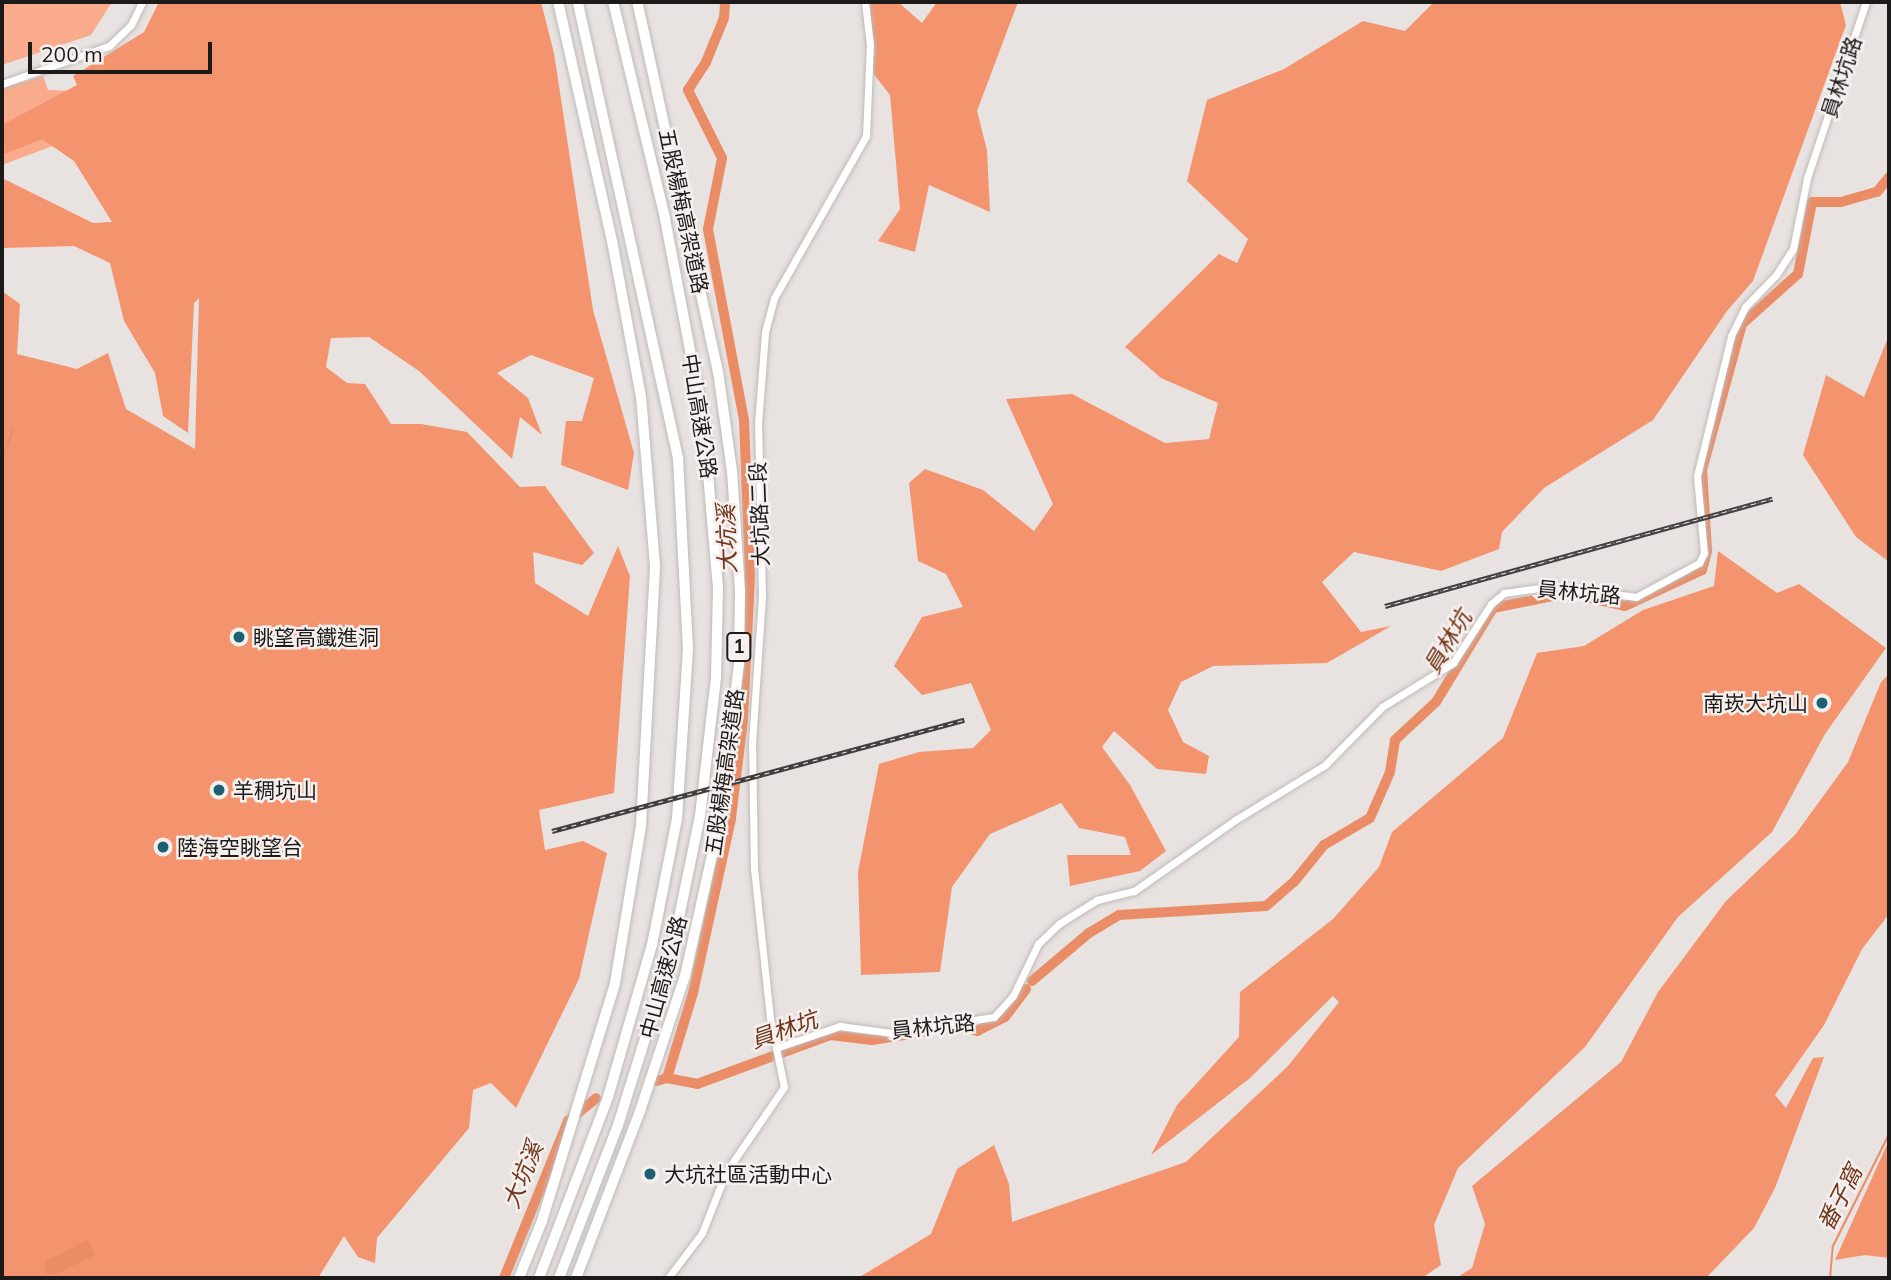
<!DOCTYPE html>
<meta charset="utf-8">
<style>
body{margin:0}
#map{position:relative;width:1891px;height:1280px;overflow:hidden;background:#e8e3e1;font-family:Mulish,"Noto Sans TC",sans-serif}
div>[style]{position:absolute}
.green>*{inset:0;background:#faab8b}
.forest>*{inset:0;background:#f3946e}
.water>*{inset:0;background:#ea8d67}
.stream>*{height:2px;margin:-1px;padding:0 1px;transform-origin:1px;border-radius:1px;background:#ea8d67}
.river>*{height:10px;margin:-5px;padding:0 5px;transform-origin:5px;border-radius:5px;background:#ea8d67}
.roads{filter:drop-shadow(0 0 2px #bfbab7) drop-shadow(0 0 2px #bfbab7)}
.minor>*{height:7px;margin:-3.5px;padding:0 3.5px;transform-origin:3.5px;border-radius:3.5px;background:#fff}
.highway>*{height:10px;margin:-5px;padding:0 5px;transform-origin:5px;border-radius:5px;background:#fff}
.rail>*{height:4.5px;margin-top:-2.25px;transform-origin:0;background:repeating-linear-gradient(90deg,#f5f0ee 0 5px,#42403f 0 10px);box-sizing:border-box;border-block:2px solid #42403f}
.dots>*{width:19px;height:19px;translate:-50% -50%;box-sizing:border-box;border:4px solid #f5f0ee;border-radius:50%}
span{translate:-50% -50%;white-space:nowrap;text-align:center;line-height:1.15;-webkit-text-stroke:5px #f5f0ee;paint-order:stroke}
.shield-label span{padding:2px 5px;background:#f5f0ee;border:2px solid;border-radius:5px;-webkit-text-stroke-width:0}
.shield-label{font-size:19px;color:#1d1b1a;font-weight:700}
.street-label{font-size:21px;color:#1d1b1a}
.poi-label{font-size:21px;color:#1d1b1a}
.left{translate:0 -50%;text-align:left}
.right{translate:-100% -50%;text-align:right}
.water-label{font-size:23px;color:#71351b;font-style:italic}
.frame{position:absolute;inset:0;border:4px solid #1d1b1a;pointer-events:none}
.scale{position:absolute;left:28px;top:42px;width:184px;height:32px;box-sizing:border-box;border:4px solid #1d1b1a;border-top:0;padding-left:9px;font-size:21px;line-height:24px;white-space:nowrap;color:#1d1b1a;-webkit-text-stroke:5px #f5f0ee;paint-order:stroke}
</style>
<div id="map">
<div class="green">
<i style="clip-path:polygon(2px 2px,112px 2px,91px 35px,2px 65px)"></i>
<i style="clip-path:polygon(43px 76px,48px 90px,79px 91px,82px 135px,2px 165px,2px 88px)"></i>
</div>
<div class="forest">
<i style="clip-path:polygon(159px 2px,541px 2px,554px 53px,593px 310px,634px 453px,628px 490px,561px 465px,566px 421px,582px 421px,594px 378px,531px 355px,497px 373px,528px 398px,542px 435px,520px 417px,512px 459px,419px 371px,369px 337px,331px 338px,326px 367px,347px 383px,365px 384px,391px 424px,421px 424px,467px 432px,520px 487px,545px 486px,594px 553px,582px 565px,533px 552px,535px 583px,588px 616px,618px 546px,630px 576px,614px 793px,539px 810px,545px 850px,583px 841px,607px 853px,579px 979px,516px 1108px,491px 1083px,473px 1090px,469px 1128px,377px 1238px,375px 1263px,358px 1257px,344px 1236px,318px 1278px,2px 1278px,2px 291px,20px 304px,17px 354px,77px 369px,108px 353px,126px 409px,195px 449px,199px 298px,194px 303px,188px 433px,163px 416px,155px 373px,124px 321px,110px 263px,74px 246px,2px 248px,2px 178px,93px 223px,112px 222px,74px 161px,42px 139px,5px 154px,2px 125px,77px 85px,73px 76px,144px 32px)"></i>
<i style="clip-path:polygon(868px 2px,898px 2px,922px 23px,937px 2px,1018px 2px,977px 111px,987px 150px,990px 212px,929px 185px,915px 252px,878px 241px,900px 209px,890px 95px,872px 72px)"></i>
<i style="clip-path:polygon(1434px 2px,1840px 2px,1846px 25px,1753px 281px,1727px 311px,1653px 420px,1544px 488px,1502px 532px,1499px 549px,1441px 571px,1354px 552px,1322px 582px,1361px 632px,1391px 626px,1327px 663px,1213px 666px,1181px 682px,1168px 710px,1183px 742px,1209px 756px,1206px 774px,1157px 769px,1114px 731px,1102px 747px,1130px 785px,1166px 851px,1140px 871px,1070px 886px,1067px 855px,1131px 855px,1125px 837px,1079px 828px,1061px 803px,990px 834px,952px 887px,940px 972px,861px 975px,858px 872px,879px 764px,919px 752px,973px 748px,991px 730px,971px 683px,922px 695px,894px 666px,922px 617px,963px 607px,946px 574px,918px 561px,909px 483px,925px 469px,983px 490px,1034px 531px,1053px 504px,1006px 399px,1072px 394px,1165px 443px,1209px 439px,1218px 403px,1161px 378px,1125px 347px,1219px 254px,1237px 263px,1248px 239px,1187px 181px,1207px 100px,1284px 69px,1363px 21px,1405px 31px)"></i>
<i style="clip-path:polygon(1889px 335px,1889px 562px,1856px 537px,1803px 455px,1826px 375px,1864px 397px)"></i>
<i style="clip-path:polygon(1718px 551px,1777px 593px,1799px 584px,1886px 648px,1825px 734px,1772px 832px,1678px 917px,1585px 1047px,1458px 1168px,1434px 1225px,1441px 1265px,1422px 1278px,858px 1278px,931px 1234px,957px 1169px,994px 1145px,1009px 1184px,1012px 1222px,1186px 1162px,1288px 1066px,1339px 1002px,1333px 996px,1250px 1078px,1151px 1155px,1177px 1105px,1239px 1037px,1240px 992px,1333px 919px,1379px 867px,1392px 832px,1503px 738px,1537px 653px,1584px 646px,1643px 610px,1714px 586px)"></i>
<i style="clip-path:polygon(1889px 674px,1889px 914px,1862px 949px,1824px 1025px,1775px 1095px,1786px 1108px,1813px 1058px,1824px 1057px,1775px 1188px,1754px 1228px,1706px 1278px,1456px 1278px,1472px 1268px,1485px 1224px,1472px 1186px,1621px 1062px,1658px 992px,1726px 901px,1795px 835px,1848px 762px,1881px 682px)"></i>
<i style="clip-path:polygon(1889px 1140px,1889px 1258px,1865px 1255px,1835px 1260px)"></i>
</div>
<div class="water">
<i style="clip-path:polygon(88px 1239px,95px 1255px,54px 1275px,45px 1273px,45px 1262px)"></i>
</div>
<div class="stream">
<i style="left:2px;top:458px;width:30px;rotate:-69deg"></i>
<i style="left:1830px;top:1278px;width:32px;rotate:-85deg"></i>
<i style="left:1833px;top:1246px;width:125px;rotate:-63.4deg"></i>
</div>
<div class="river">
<i style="left:1032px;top:981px;width:75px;rotate:-40.1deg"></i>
<i style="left:1089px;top:933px;width:35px;rotate:-31deg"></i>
<i style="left:1119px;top:915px;width:147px;rotate:-3.5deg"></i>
<i style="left:1266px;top:906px;width:37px;rotate:-41deg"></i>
<i style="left:1294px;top:882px;width:48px;rotate:-51deg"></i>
<i style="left:1324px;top:845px;width:53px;rotate:-30.4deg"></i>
<i style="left:1370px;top:818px;width:50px;rotate:-66.5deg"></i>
<i style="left:1390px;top:772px;width:32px;rotate:-81deg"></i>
<i style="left:1395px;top:740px;width:56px;rotate:-42.8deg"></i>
<i style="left:1436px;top:702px;width:110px;rotate:-58.8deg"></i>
<i style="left:1493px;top:608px;width:76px;rotate:-11.3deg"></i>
<i style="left:1568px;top:593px;width:58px;rotate:12.8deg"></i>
<i style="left:1625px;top:606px;width:85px;rotate:-25.1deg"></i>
<i style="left:1702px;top:570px;width:20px;rotate:-75deg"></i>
<i style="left:1707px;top:551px;width:81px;rotate:-93.5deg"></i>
<i style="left:1702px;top:470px;width:151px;rotate:-74.7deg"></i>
<i style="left:1742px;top:324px;width:75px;rotate:-41.8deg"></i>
<i style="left:1798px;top:274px;width:73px;rotate:-79deg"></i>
<i style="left:1812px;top:202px;width:29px"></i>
<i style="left:1841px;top:202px;width:37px;rotate:-16deg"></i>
<i style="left:1877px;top:192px;width:19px;rotate:-51deg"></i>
<i style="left:667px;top:1078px;width:89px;rotate:-73deg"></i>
<i style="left:693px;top:993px;width:179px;rotate:-77.7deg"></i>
<i style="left:731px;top:818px;width:99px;rotate:-83deg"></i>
<i style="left:743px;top:720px;width:144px;rotate:-87.2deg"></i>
<i style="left:750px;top:576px;width:156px;rotate:-92.2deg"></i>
<i style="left:744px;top:420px;width:194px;rotate:-100.7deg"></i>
<i style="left:708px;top:229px;width:72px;rotate:-78.8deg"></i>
<i style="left:722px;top:158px;width:76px;rotate:-116.6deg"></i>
<i style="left:688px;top:90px;width:33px;rotate:-57deg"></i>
<i style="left:706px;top:62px;width:48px;rotate:-67.8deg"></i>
<i style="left:724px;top:18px;width:16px;rotate:-86deg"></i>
<i style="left:657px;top:1081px;width:10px;rotate:-17deg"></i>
<i style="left:667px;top:1078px;width:31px;rotate:11deg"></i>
<i style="left:697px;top:1084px;width:142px;rotate:-20.2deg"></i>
<i style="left:830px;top:1035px;width:42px;rotate:6.8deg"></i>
<i style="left:872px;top:1040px;width:89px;rotate:-9deg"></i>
<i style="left:960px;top:1026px;width:18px;rotate:16deg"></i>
<i style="left:977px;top:1031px;width:31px;rotate:-27deg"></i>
<i style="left:1005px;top:1017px;width:35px;rotate:-53deg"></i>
<i style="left:504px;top:1278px;width:170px;rotate:-67.8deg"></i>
<i style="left:568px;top:1121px;width:36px;rotate:-39deg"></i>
</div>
<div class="roads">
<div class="minor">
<i style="left:2px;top:84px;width:114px;rotate:-19.6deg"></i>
<i style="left:109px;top:46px;width:30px;rotate:-44deg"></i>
<i style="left:131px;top:25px;width:25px;rotate:-64deg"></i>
<i style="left:776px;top:1048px;width:68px;rotate:-19deg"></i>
<i style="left:840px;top:1026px;width:52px;rotate:7.7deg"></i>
<i style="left:892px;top:1033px;width:103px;rotate:-8.9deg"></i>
<i style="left:994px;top:1017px;width:28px;rotate:-48deg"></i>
<i style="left:1013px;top:996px;width:58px;rotate:-64.3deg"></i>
<i style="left:1038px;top:944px;width:30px;rotate:-44deg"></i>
<i style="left:1060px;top:923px;width:44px;rotate:-31.9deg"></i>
<i style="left:1097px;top:900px;width:38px;rotate:-14deg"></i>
<i style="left:1134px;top:891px;width:123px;rotate:-35.1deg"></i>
<i style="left:1235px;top:820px;width:105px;rotate:-31.4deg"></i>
<i style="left:1325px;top:765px;width:81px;rotate:-45.5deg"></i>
<i style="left:1382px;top:707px;width:84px;rotate:-31.8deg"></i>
<i style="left:1453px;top:663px;width:70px;rotate:-57.2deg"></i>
<i style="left:1491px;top:604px;width:17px;rotate:-40deg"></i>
<i style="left:1504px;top:593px;width:49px;rotate:-8.1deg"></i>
<i style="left:1553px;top:586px;width:84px;rotate:7.5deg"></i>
<i style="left:1636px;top:597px;width:72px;rotate:-28.4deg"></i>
<i style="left:1699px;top:563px;width:11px;rotate:-63deg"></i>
<i style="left:1704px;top:553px;width:77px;rotate:-95.2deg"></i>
<i style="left:1697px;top:476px;width:144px;rotate:-76.3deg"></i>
<i style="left:1731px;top:336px;width:32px;rotate:-64deg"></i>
<i style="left:1745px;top:307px;width:45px;rotate:-45.9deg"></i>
<i style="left:1776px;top:275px;width:31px;rotate:-57deg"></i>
<i style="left:1793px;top:249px;width:72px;rotate:-78.8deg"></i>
<i style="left:1807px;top:178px;width:186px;rotate:-71.5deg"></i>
<i style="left:668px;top:1278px;width:56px;rotate:-52.9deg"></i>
<i style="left:702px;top:1233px;width:66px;rotate:-68.5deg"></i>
<i style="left:726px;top:1172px;width:103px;rotate:-55.7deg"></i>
<i style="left:784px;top:1087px;width:70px;rotate:-101.5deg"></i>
<i style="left:770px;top:1018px;width:151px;rotate:-96.1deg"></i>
<i style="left:754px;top:868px;width:125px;rotate:-90.9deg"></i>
<i style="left:752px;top:743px;width:147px;rotate:-86.1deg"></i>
<i style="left:762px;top:596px;width:172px;rotate:-91.3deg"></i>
<i style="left:758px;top:424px;width:92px;rotate:-85.6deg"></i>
<i style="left:765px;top:332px;width:35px;rotate:-75deg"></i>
<i style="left:774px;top:298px;width:186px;rotate:-60.4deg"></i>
<i style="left:866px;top:136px;width:91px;rotate:-87.5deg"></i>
<i style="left:870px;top:45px;width:43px;rotate:-96.6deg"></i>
</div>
<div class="highway">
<i style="left:519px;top:1278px;width:61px;rotate:-68deg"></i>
<i style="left:542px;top:1221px;width:249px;rotate:-72.9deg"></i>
<i style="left:615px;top:983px;width:159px;rotate:-80.6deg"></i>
<i style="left:641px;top:826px;width:260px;rotate:-86.9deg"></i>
<i style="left:655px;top:566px;width:170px;rotate:-94.7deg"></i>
<i style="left:641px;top:397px;width:159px;rotate:-100.5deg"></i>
<i style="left:612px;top:241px;width:245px;rotate:-102.7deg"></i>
<i style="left:539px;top:1278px;width:194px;rotate:-69.1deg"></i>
<i style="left:608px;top:1097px;width:158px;rotate:-73.9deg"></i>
<i style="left:652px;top:945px;width:128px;rotate:-78.8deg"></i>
<i style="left:677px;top:819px;width:170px;rotate:-86.3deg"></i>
<i style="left:688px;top:649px;width:191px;rotate:-93deg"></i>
<i style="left:678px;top:458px;width:467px;rotate:-102.4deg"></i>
<i style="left:559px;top:1278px;width:164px;rotate:-68.9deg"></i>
<i style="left:618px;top:1125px;width:177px;rotate:-72.6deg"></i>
<i style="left:671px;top:956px;width:143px;rotate:-78.3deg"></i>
<i style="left:700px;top:816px;width:140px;rotate:-83.4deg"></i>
<i style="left:716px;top:677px;width:89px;rotate:-88.7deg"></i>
<i style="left:718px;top:588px;width:171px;rotate:-95deg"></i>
<i style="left:703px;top:418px;width:204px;rotate:-100.8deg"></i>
<i style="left:665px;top:218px;width:222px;rotate:-103.5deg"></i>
<i style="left:576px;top:1278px;width:179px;rotate:-69deg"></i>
<i style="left:640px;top:1111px;width:142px;rotate:-71.6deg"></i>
<i style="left:685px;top:976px;width:170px;rotate:-77.4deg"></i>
<i style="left:722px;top:810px;width:147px;rotate:-83.4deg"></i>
<i style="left:739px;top:664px;width:73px;rotate:-89.2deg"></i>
<i style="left:740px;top:591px;width:120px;rotate:-93.8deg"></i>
<i style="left:732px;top:471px;width:100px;rotate:-98deg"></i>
<i style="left:718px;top:372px;width:379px;rotate:-102.3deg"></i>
</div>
</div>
<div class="rail">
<i style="left:1385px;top:606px;width:402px;rotate:-15.5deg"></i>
<i style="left:552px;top:831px;width:427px;rotate:-15.1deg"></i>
</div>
<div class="dots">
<i style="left:239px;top:637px;background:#1d5f73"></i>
<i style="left:1822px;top:703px;background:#1d5f73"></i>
<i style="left:219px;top:790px;background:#1d5f73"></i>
<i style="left:163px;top:847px;background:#1d5f73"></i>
<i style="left:650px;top:1174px;background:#1d5f73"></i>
</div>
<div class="shield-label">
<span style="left:739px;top:647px">1</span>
</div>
<div class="street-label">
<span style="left:1841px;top:77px;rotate:-72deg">員林坑路</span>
<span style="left:684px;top:211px;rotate:78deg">五股楊梅高架道路</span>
<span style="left:700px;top:416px;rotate:81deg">中山高速公路</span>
<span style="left:759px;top:514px;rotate:-92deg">大坑路二段</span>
<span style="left:1579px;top:592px;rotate:5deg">員林坑路</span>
<span style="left:724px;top:772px;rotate:-82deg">五股楊梅高架道路</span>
<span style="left:663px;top:977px;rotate:-75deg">中山高速公路</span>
<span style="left:933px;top:1026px;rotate:-6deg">員林坑路</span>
</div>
<div class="poi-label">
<span class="left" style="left:253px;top:637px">眺望高鐵進洞</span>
<span class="right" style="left:1808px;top:703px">南崁大坑山</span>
<span class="left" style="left:233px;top:790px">羊稠坑山</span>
<span class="left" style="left:177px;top:847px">陸海空眺望台</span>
<span class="left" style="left:664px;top:1174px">大坑社區活動中心</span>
</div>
<div class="water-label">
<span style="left:727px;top:539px;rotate:-92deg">大坑溪</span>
<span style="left:1448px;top:642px;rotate:-59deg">員林坑</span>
<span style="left:784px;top:1030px;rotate:-19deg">員林坑</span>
<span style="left:523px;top:1175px;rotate:-68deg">大坑溪</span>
<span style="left:1840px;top:1198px;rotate:-63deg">番子窩</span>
</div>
<div class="frame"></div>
<div class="scale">200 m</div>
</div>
